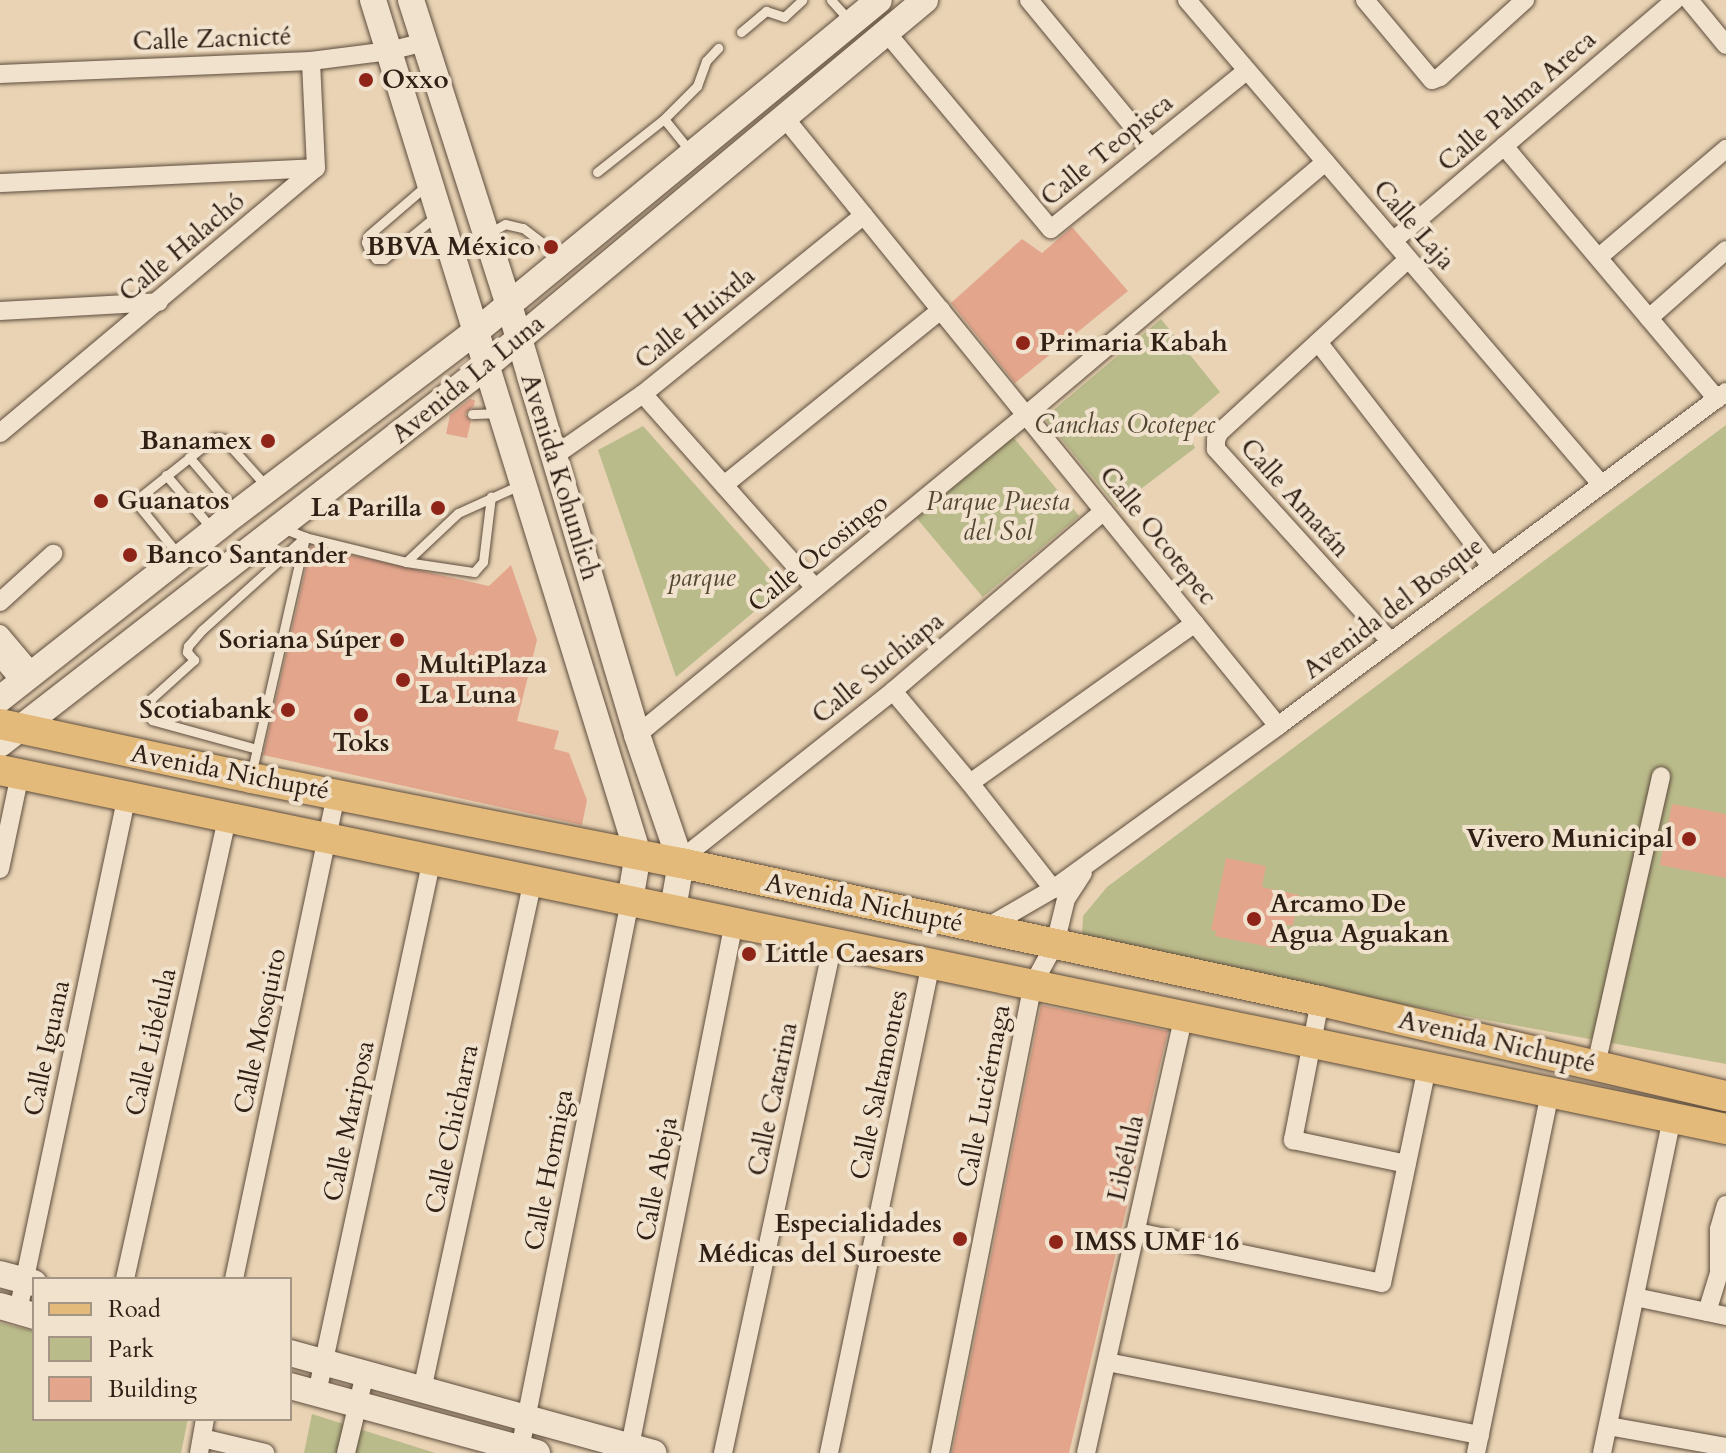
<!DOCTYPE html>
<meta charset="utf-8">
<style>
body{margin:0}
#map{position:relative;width:1726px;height:1453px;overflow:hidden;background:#e9d3b4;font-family:Cardo,serif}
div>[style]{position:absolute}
.green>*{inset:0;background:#babb8b;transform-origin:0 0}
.building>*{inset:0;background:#e3a68d}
.roads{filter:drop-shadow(0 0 2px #5e4d3d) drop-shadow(0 0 2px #5e4d3d)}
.lane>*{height:9px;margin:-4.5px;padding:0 4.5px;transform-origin:4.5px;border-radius:4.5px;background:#f1e2ce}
.street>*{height:18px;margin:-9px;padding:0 9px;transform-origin:9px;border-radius:9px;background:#f1e2ce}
.secondary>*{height:26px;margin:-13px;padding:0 13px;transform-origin:13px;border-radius:13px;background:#f1e2ce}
.primary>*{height:30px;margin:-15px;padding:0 15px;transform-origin:15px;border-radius:15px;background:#e4ba7a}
.dots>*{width:22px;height:22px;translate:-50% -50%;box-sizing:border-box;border:4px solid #f1e2ce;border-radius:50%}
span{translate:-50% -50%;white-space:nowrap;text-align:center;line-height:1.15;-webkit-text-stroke:8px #f1e2ce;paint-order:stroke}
.street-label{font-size:26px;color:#302015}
.poi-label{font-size:26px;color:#302015;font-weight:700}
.left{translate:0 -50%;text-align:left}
.right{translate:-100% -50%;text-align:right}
.park-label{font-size:26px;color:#524732;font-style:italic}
.legend{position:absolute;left:32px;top:1277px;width:260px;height:144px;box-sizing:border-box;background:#f1e2ce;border:2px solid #a49484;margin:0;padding:10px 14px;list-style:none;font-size:24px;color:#302015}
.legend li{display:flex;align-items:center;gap:16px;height:40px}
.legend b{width:40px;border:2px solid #a49484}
</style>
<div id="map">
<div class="green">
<i style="clip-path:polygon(1161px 319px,1220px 392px,1184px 423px,1195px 448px,1117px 507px,1044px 418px)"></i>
<i style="clip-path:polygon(1726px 425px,1726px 1064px,1127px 954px,1082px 936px,1083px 916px,1107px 887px)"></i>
<i style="clip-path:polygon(643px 426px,785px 586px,676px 677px,598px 450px)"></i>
<i style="left:1013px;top:437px;width:103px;height:126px;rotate:50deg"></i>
<i style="clip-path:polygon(0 1323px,34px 1331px,34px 1419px,188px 1419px,181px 1453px,0 1453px)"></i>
<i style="clip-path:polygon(312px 1414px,435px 1453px,304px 1453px)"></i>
</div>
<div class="building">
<i style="clip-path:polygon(1072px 227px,1128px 291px,1015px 383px,951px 303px,1022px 239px,1042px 253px)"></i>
<i style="clip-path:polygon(470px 399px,475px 400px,474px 406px,465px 414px,471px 421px,467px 438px,446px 434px,450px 415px)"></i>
<i style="clip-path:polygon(311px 546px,489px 586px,511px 565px,537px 640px,517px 721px,559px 731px,554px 749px,569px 753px,587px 800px,582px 825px,263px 755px)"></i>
<i style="clip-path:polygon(1672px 804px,1726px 814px,1726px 878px,1660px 865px)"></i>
<i style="clip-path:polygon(1226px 858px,1266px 866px,1262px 887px,1299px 895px,1293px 926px,1283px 924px,1274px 948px,1215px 936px,1216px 931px,1211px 930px)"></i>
<i style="clip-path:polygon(1041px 1005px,1168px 1031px,1069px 1453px,952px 1453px)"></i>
</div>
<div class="roads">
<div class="lane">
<i style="left:831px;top:0;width:27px;rotate:48deg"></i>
<i style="left:741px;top:32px;width:33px;rotate:-40deg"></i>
<i style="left:766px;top:11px;width:19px;rotate:18deg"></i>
<i style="left:784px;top:17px;width:25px;rotate:-43deg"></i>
<i style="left:690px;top:151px;width:41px;rotate:-129.1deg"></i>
<i style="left:664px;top:119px;width:47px;rotate:-45deg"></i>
<i style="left:697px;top:86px;width:27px;rotate:-70deg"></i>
<i style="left:706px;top:61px;width:18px;rotate:-47deg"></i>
<i style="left:597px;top:172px;width:85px;rotate:-38.3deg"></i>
<i style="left:428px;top:184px;width:78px;rotate:139.2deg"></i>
<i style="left:369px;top:235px;width:8px;rotate:113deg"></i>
<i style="left:366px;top:242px;width:9px;rotate:69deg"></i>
<i style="left:369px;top:250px;width:11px;rotate:52deg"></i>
<i style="left:376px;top:259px;width:8px"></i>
<i style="left:384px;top:259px;width:67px;rotate:-39.6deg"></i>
<i style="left:489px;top:233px;width:18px;rotate:-29deg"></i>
<i style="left:505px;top:224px;width:18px;rotate:13deg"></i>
<i style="left:523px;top:228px;width:48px;rotate:37.3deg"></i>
<i style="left:472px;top:414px;width:25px;rotate:-2deg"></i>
<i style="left:189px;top:457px;width:72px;rotate:49.5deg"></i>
<i style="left:166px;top:475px;width:72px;rotate:49.5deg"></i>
<i style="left:178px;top:554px;width:68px;rotate:-129.1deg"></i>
<i style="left:135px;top:501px;width:101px;rotate:-38.6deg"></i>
<i style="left:214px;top:438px;width:10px;rotate:6deg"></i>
<i style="left:224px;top:439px;width:64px;rotate:48.1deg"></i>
<i style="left:406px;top:562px;width:71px;rotate:-43.3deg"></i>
<i style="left:458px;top:513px;width:70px;rotate:-24.4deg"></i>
<i style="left:257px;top:749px;width:109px;rotate:-164.6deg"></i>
<i style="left:152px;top:720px;width:12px;rotate:-110deg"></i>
<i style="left:148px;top:709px;width:12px;rotate:-70deg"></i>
<i style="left:152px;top:698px;width:57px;rotate:-42.1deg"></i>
<i style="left:194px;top:660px;width:11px;rotate:-131deg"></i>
<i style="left:187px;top:652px;width:6px;rotate:-81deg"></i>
<i style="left:188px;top:646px;width:21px;rotate:-49deg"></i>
<i style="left:202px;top:630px;width:139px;rotate:-42.1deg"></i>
<i style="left:305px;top:537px;width:104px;rotate:13.9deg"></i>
<i style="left:406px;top:562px;width:69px;rotate:8.4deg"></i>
<i style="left:474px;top:572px;width:13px;rotate:-48deg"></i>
<i style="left:483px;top:562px;width:66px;rotate:-83.1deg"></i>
<i style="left:251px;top:775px;width:244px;rotate:-77.2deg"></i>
<i style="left:305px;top:537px;width:22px;rotate:-158deg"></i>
</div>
<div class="street">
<i style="left:1029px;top:0;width:192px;rotate:50.5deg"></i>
<i style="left:1187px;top:0;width:638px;rotate:49.45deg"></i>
<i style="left:1365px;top:0;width:104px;rotate:50.1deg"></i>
<i style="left:1432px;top:80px;width:9px;rotate:-21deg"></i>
<i style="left:1440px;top:77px;width:115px;rotate:-42.2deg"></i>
<i style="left:1689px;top:0;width:58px;rotate:50.6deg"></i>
<i style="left:886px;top:32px;width:257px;rotate:50.1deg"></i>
<i style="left:1051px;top:229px;width:252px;rotate:-39deg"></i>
<i style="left:0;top:74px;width:311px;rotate:-2.4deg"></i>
<i style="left:311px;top:61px;width:79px;rotate:-7.3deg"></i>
<i style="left:389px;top:51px;width:37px;rotate:-14deg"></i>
<i style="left:784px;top:117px;width:784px;rotate:50.95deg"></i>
<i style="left:1504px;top:146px;width:331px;rotate:49.9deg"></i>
<i style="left:0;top:183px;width:316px;rotate:-2.7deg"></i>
<i style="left:1393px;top:241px;width:371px;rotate:-40.5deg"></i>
<i style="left:1599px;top:257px;width:167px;rotate:-40.4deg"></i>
<i style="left:0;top:311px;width:159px;rotate:-3.2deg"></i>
<i style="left:1649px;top:318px;width:103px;rotate:-41.4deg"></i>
<i style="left:1318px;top:342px;width:284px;rotate:52.3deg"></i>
<i style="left:643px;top:394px;width:259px;rotate:48.4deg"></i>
<i style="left:0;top:433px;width:412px;rotate:-40deg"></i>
<i style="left:316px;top:168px;width:107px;rotate:-92.7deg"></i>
<i style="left:554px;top:456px;width:108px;rotate:-34.9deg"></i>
<i style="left:643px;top:394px;width:284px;rotate:-39deg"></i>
<i style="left:724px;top:485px;width:279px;rotate:-38.9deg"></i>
<i style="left:0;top:602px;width:72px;rotate:-42.2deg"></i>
<i style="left:0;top:634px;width:51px;rotate:49.8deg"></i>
<i style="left:1391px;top:642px;width:261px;rotate:-132.2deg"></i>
<i style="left:1216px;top:449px;width:9px;rotate:-90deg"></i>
<i style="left:1216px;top:440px;width:8px;rotate:-67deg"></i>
<i style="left:1219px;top:433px;width:257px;rotate:-42.6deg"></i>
<i style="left:0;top:657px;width:33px;rotate:50deg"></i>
<i style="left:893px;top:691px;width:120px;rotate:50.1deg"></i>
<i style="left:970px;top:783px;width:135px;rotate:51.9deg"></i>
<i style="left:637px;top:735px;width:504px;rotate:-39.44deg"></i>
<i style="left:1026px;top:415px;width:392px;rotate:-40.2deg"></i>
<i style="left:970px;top:783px;width:276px;rotate:-35.4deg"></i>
<i style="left:680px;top:860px;width:272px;rotate:-38.4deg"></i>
<i style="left:893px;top:691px;width:277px;rotate:-40.5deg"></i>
<i style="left:0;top:869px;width:97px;rotate:-78.1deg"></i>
<i style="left:984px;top:929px;width:80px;rotate:-30.1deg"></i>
<i style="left:1053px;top:889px;width:278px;rotate:-35.9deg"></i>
<i style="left:1278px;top:726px;width:559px;rotate:-36.71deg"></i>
<i style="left:1320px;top:1001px;width:142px;rotate:101deg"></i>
<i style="left:1293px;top:1140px;width:116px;rotate:11.9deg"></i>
<i style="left:1596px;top:1065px;width:296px;rotate:-77.3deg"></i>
<i style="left:1136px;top:1232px;width:251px;rotate:11.7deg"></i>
<i style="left:1382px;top:1283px;width:221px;rotate:-78.2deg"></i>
<i style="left:125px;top:1279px;width:474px;rotate:-77.5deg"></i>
<i style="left:234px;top:1279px;width:497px;rotate:-78.1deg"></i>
<i style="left:1635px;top:1297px;width:93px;rotate:11.8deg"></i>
<i style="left:18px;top:1311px;width:527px;rotate:-78.07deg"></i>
<i style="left:1707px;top:1312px;width:41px;rotate:-72.9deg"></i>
<i style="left:1719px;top:1273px;width:44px;rotate:-90deg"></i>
<i style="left:1719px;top:1229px;width:25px;rotate:-74deg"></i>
<i style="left:1107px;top:1362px;width:380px;rotate:11.1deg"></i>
<i style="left:422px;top:1390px;width:522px;rotate:-77.72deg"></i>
<i style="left:317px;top:1393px;width:546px;rotate:-77.85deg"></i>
<i style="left:1608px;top:1426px;width:120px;rotate:10.1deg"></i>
<i style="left:202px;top:1438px;width:65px;rotate:13.4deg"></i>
<i style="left:630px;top:1446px;width:534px;rotate:-78.77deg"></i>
<i style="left:520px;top:1449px;width:559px;rotate:-78.65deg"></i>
<i style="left:199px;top:1453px;width:35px;rotate:-80deg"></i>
<i style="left:346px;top:1453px;width:81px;rotate:-76.5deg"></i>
<i style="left:723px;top:1453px;width:522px;rotate:-77.83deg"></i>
<i style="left:829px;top:1453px;width:501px;rotate:-78.24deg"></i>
<i style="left:940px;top:1453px;width:478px;rotate:-78.8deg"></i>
<i style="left:1033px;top:984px;width:46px;rotate:-61.2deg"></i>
<i style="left:1055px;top:944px;width:46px;rotate:-76.3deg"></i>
<i style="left:1066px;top:899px;width:31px;rotate:-57deg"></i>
<i style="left:1086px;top:1453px;width:448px;rotate:-77.4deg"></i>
<i style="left:1476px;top:1453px;width:369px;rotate:-78.4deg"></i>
<i style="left:1602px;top:1453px;width:341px;rotate:-78.2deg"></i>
</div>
<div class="secondary">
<i style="left:373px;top:0;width:894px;rotate:72.76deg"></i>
<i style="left:638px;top:854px;width:48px;rotate:99.7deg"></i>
<i style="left:411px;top:0;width:320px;rotate:72.2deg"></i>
<i style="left:509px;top:305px;width:449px;rotate:73.4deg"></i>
<i style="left:637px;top:735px;width:135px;rotate:71deg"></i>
<i style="left:681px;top:863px;width:47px;rotate:99.9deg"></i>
<i style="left:0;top:699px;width:283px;rotate:-38.2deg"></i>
<i style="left:222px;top:524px;width:321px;rotate:-37.2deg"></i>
<i style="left:478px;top:330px;width:519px;rotate:-39.45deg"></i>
<i style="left:0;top:744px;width:614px;rotate:-37.86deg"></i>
<i style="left:485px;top:367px;width:573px;rotate:-39.83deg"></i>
<i style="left:0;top:1274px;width:35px;rotate:15deg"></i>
<i style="left:0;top:1306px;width:35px;rotate:16deg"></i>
<i style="left:290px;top:1353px;width:377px;rotate:15.4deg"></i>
<i style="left:290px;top:1386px;width:256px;rotate:15.2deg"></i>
</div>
<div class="primary">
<i style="left:0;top:724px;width:257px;rotate:12.1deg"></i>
<i style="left:251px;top:778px;width:438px;rotate:11.2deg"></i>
<i style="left:681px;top:863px;width:654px;rotate:12.19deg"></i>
<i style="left:1320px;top:1001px;width:417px;rotate:13.2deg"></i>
<i style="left:0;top:770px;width:1763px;rotate:11.75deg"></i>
</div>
</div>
<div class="dots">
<i style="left:366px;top:80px;background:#8f2418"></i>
<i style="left:551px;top:247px;background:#8f2418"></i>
<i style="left:1023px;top:343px;background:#8f2418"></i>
<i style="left:268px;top:441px;background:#8f2418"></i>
<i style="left:101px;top:501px;background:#8f2418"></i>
<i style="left:438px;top:508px;background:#8f2418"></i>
<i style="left:130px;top:555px;background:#8f2418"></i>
<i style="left:397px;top:640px;background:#8f2418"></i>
<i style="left:403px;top:680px;background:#8f2418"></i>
<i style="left:288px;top:710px;background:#8f2418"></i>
<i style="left:361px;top:715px;background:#8f2418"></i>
<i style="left:1689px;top:839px;background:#8f2418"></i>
<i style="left:1254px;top:919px;background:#8f2418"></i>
<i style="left:749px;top:954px;background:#8f2418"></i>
<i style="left:960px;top:1239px;background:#8f2418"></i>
<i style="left:1056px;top:1242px;background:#8f2418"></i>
</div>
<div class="street-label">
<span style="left:212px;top:39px;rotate:-2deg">Calle Zacnicté</span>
<span style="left:1517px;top:101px;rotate:-41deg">Calle Palma Areca</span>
<span style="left:1107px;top:150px;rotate:-39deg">Calle Teopisca</span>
<span style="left:1414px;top:225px;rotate:49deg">Calle Laja</span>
<span style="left:182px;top:247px;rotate:-40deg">Calle Halachó</span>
<span style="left:695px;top:318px;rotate:-39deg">Calle Huixtla</span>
<span style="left:468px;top:379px;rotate:-39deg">Avenida La Luna</span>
<span style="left:560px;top:477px;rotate:73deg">Avenida Kohunlich</span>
<span style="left:1295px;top:498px;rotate:48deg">Calle Amatán</span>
<span style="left:1158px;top:536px;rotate:51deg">Calle Ocotepec</span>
<span style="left:818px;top:553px;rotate:-39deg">Calle Ocosingo</span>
<span style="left:1393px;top:608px;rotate:-37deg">Avenida del Bosque</span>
<span style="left:878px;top:668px;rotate:-39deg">Calle Suchiapa</span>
<span style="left:230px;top:772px;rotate:11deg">Avenida Nichupté</span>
<span style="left:864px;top:903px;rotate:12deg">Avenida Nichupté</span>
<span style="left:260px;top:1031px;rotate:-78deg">Calle Mosquito</span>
<span style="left:151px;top:1042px;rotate:-77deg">Calle Libélula</span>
<span style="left:1497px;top:1042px;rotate:13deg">Avenida Nichupté</span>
<span style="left:47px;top:1048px;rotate:-78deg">Calle Iguana</span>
<span style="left:879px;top:1085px;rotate:-78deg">Calle Saltamontes</span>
<span style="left:984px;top:1096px;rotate:-79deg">Calle Luciérnaga</span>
<span style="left:773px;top:1099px;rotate:-78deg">Calle Catarina</span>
<span style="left:349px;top:1121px;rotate:-78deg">Calle Mariposa</span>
<span style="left:452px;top:1129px;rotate:-78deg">Calle Chicharra</span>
<span style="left:1126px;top:1158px;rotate:-77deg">Libélula</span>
<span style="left:549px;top:1170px;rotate:-79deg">Calle Hormiga</span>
<span style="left:657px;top:1179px;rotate:-79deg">Calle Abeja</span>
</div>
<div class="poi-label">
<span class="left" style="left:382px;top:80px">Oxxo</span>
<span class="right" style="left:535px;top:247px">BBVA México</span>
<span class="left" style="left:1039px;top:343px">Primaria Kabah</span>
<span class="right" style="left:252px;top:441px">Banamex</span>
<span class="left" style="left:117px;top:501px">Guanatos</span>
<span class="right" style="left:422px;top:508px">La Parilla</span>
<span class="left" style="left:146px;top:555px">Banco Santander</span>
<span class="right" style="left:381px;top:640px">Soriana Súper</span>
<span class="left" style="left:419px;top:680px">MultiPlaza<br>La Luna</span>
<span class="right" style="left:272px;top:710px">Scotiabank</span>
<span style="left:361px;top:743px">Toks</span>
<span class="right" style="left:1673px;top:839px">Vivero Municipal</span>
<span class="left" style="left:1270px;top:919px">Arcamo De<br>Agua Aguakan</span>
<span class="left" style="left:765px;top:954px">Little Caesars</span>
<span class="right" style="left:942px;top:1239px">Especialidades<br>Médicas del Suroeste</span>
<span class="left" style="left:1074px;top:1242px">IMSS UMF 16</span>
</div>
<div class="park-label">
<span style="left:1125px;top:425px">Canchas Ocotepec</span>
<span style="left:998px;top:517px">Parque Puesta<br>del Sol</span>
<span style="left:702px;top:578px">parque</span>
</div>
<ul class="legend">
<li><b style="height:10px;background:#e4ba7a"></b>Road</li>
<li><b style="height:22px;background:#babb8b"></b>Park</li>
<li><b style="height:22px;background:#e3a68d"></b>Building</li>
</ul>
</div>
